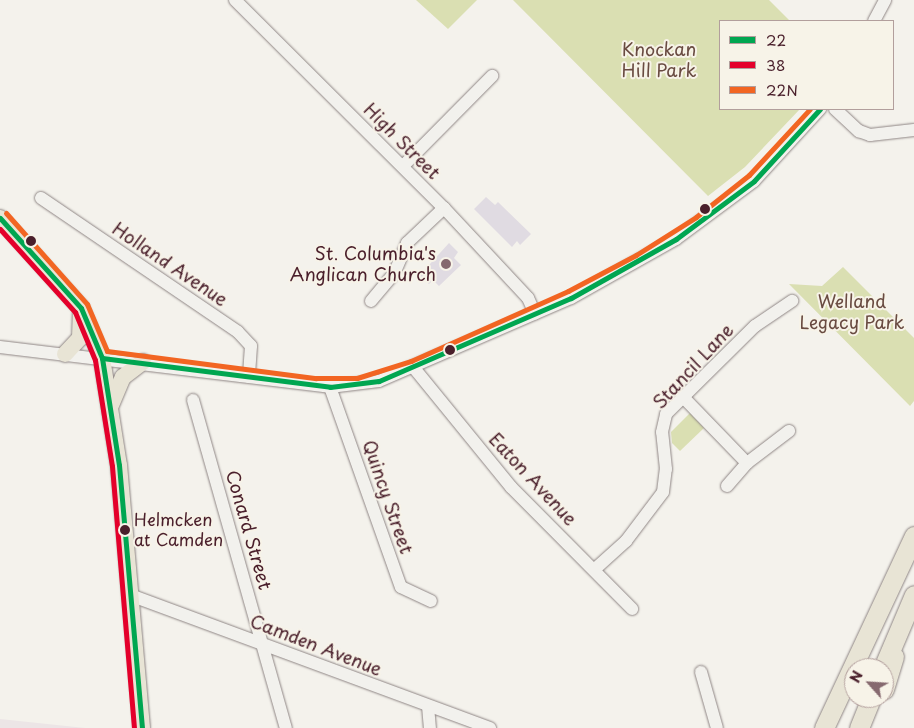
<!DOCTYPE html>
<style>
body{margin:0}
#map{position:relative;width:914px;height:728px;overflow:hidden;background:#f4f2ec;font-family:"Playpen Sans",sans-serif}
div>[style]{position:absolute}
.built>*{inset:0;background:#ece5e6}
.green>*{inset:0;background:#dadfb2}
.building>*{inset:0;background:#e0dbe2}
.roads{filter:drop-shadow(0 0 1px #8f8685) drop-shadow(0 0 1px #8f8685)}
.minor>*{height:12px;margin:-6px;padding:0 6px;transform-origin:6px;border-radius:6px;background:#f2f1ed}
.major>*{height:16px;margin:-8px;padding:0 8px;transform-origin:8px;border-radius:8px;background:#e8e4d5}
.highway>*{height:19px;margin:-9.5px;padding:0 9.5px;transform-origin:9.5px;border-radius:9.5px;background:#e8e4d5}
.bus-1>*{height:5px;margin:-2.5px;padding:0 2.5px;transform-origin:2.5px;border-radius:2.5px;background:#00a651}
.bus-2>*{height:5px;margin:-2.5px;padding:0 2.5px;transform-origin:2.5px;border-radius:2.5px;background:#e4002b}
.bus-3>*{height:5px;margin:-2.5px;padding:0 2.5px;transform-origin:2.5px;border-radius:2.5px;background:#f26522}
.dots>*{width:14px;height:14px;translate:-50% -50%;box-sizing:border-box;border:2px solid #f7f3e8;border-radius:50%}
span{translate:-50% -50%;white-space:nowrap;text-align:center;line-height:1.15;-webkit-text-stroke:4px #f7f3e8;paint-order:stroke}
.bus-label{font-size:17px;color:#4a1f2b}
.left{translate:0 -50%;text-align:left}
.park-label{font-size:18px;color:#694b41}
.street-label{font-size:18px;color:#4a1f2b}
.poi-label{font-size:18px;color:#4a1f2b}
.right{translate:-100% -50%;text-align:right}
.legend{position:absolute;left:719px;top:20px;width:175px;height:90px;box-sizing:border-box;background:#f7f3e8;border:1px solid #b29e9c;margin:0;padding:6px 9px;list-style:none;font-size:15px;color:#4a1f2b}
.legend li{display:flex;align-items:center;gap:10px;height:25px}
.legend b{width:25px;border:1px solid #b29e9c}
.north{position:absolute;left:844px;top:658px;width:50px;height:50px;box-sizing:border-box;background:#f7f3e8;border:1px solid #b29e9c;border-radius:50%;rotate:296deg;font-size:14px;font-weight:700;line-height:20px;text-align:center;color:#4a1f2b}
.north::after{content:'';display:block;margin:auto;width:18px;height:22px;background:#86696f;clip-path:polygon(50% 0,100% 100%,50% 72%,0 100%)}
</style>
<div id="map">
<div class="built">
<i style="clip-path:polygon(0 719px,85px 728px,0 728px)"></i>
</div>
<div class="green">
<i style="clip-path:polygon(416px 0,477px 0,448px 29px)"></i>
<i style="clip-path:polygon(513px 0,769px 0,790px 21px,720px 21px,720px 109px,800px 109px,745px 167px,708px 196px)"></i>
<i style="clip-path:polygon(843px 267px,914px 338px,914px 401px,910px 406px,789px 284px,822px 286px)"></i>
<i style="clip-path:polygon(690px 413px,704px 428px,680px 451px,672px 443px,671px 432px)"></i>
</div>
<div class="building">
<i style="clip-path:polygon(486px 197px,495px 205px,498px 202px,531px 234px,520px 245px,517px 241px,512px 247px,474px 209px)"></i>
<i style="clip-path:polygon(449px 243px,458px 252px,454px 258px,461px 265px,439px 286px,433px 280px,429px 284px,420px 275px)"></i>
</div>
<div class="roads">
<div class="minor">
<i style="left:235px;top:0;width:295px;rotate:44.9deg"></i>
<i style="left:444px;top:208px;width:123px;rotate:47deg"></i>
<i style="left:528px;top:298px;width:17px;rotate:66deg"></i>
<i style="left:874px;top:21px;width:24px;rotate:-62deg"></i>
<i style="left:835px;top:109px;width:33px;rotate:43deg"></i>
<i style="left:859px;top:131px;width:12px;rotate:20deg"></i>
<i style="left:870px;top:135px;width:44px;rotate:-6.5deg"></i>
<i style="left:403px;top:166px;width:127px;rotate:-45.3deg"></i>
<i style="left:41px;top:198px;width:238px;rotate:34.2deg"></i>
<i style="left:238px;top:332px;width:19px;rotate:47deg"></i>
<i style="left:251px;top:346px;width:31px;rotate:94deg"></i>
<i style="left:371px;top:301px;width:35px;rotate:-50deg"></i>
<i style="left:394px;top:274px;width:34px;rotate:-67deg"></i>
<i style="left:407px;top:243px;width:51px;rotate:-43.4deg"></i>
<i style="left:0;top:347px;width:332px;rotate:6.9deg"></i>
<i style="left:330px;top:387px;width:49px;rotate:-7deg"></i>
<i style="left:379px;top:381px;width:209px;rotate:-23.4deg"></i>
<i style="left:571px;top:298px;width:120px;rotate:-29.3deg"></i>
<i style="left:676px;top:239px;width:97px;rotate:-36.6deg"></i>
<i style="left:754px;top:181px;width:98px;rotate:-47.5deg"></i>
<i style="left:414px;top:368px;width:154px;rotate:50.8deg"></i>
<i style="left:511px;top:487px;width:172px;rotate:45.2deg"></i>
<i style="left:330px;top:387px;width:212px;rotate:70.5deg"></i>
<i style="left:401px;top:587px;width:33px;rotate:25deg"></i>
<i style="left:683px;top:397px;width:92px;rotate:45.9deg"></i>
<i style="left:193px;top:400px;width:341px;rotate:74.2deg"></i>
<i style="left:727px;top:486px;width:30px;rotate:-49deg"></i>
<i style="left:747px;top:463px;width:53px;rotate:-37.3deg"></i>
<i style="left:595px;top:569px;width:42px;rotate:-42.1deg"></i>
<i style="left:626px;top:541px;width:61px;rotate:-52.9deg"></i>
<i style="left:663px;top:492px;width:23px;rotate:-83deg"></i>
<i style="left:666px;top:469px;width:37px;rotate:-96deg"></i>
<i style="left:662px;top:432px;width:18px;rotate:-77deg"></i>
<i style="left:666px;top:414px;width:125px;rotate:-44.7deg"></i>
<i style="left:755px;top:326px;width:45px;rotate:-34deg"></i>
<i style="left:130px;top:595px;width:384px;rotate:20.3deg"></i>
<i style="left:701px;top:672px;width:58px;rotate:74.1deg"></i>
<i style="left:428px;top:706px;width:22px;rotate:85deg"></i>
</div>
<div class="major">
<i style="left:0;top:218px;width:121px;rotate:48deg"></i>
<i style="left:81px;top:308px;width:54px;rotate:67.2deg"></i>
<i style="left:102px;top:358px;width:108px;rotate:81deg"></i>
<i style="left:119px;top:465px;width:264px;rotate:85deg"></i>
<i style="left:65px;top:354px;width:22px;rotate:-47deg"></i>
<i style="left:80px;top:338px;width:25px;rotate:-88deg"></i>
<i style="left:111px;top:405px;width:30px;rotate:-67deg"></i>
<i style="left:123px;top:377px;width:25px;rotate:-37deg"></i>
</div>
<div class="highway">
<i style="left:883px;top:668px;width:79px;rotate:-67deg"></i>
<i style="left:884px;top:689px;width:34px;rotate:-73deg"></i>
<i style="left:824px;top:728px;width:212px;rotate:-64.9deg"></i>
<i style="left:859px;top:728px;width:32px;rotate:-68deg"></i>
</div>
</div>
<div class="bus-1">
<i style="left:0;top:218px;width:121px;rotate:48deg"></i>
<i style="left:81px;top:308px;width:54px;rotate:67.2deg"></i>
<i style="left:102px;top:358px;width:108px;rotate:81deg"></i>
<i style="left:119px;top:465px;width:264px;rotate:85deg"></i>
<i style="left:102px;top:358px;width:230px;rotate:7.2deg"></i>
<i style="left:330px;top:387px;width:49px;rotate:-7deg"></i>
<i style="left:379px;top:381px;width:209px;rotate:-23.4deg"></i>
<i style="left:571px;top:298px;width:120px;rotate:-29.3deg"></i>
<i style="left:676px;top:239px;width:97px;rotate:-36.6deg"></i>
<i style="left:754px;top:181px;width:98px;rotate:-47.5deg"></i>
</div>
<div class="bus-2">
<i style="left:0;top:229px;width:112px;rotate:47.9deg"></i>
<i style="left:75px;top:312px;width:52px;rotate:67.4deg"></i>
<i style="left:95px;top:360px;width:107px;rotate:80.9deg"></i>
<i style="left:112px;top:466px;width:263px;rotate:85.2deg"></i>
</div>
<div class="bus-3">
<i style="left:6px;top:213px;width:122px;rotate:48.3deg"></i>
<i style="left:87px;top:304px;width:51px;rotate:66.9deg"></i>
<i style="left:107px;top:351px;width:211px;rotate:7.4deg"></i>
<i style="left:316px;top:378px;width:41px"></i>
<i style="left:357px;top:378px;width:57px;rotate:-17.5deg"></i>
<i style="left:411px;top:361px;width:172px;rotate:-24deg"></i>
<i style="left:568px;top:291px;width:77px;rotate:-27.9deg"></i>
<i style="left:636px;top:255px;width:71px;rotate:-32.3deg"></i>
<i style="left:696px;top:217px;width:68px;rotate:-38.4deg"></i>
<i style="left:749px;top:175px;width:90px;rotate:-47.3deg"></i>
</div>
<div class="dots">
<i style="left:705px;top:209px;background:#4a1f2b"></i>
<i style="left:31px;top:241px;background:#4a1f2b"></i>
<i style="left:446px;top:264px;background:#86696f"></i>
<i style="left:450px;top:350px;background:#4a1f2b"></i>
<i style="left:125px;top:530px;background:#4a1f2b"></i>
</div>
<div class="bus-label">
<span class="left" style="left:134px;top:530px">Helmcken<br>at Camden</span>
</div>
<div class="park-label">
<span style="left:659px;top:60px">Knockan<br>Hill Park</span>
<span style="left:852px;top:312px">Welland<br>Legacy Park</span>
</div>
<div class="street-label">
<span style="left:402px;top:141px;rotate:45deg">High Street</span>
<span style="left:170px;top:264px;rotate:34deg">Holland Avenue</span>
<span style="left:693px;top:366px;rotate:-47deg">Stancil Lane</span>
<span style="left:533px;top:479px;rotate:47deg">Eaton Avenue</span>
<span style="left:388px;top:497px;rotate:71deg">Quincy Street</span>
<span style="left:249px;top:530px;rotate:74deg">Conard Street</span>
<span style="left:316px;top:645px;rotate:21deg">Camden Avenue</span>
</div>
<div class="poi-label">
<span class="right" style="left:436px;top:264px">St. Columbia's<br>Anglican Church</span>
</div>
<ul class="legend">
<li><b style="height:6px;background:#00a651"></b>22</li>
<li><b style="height:6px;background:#e4002b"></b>38</li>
<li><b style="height:6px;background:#f26522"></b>22N</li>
</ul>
<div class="north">N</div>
</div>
